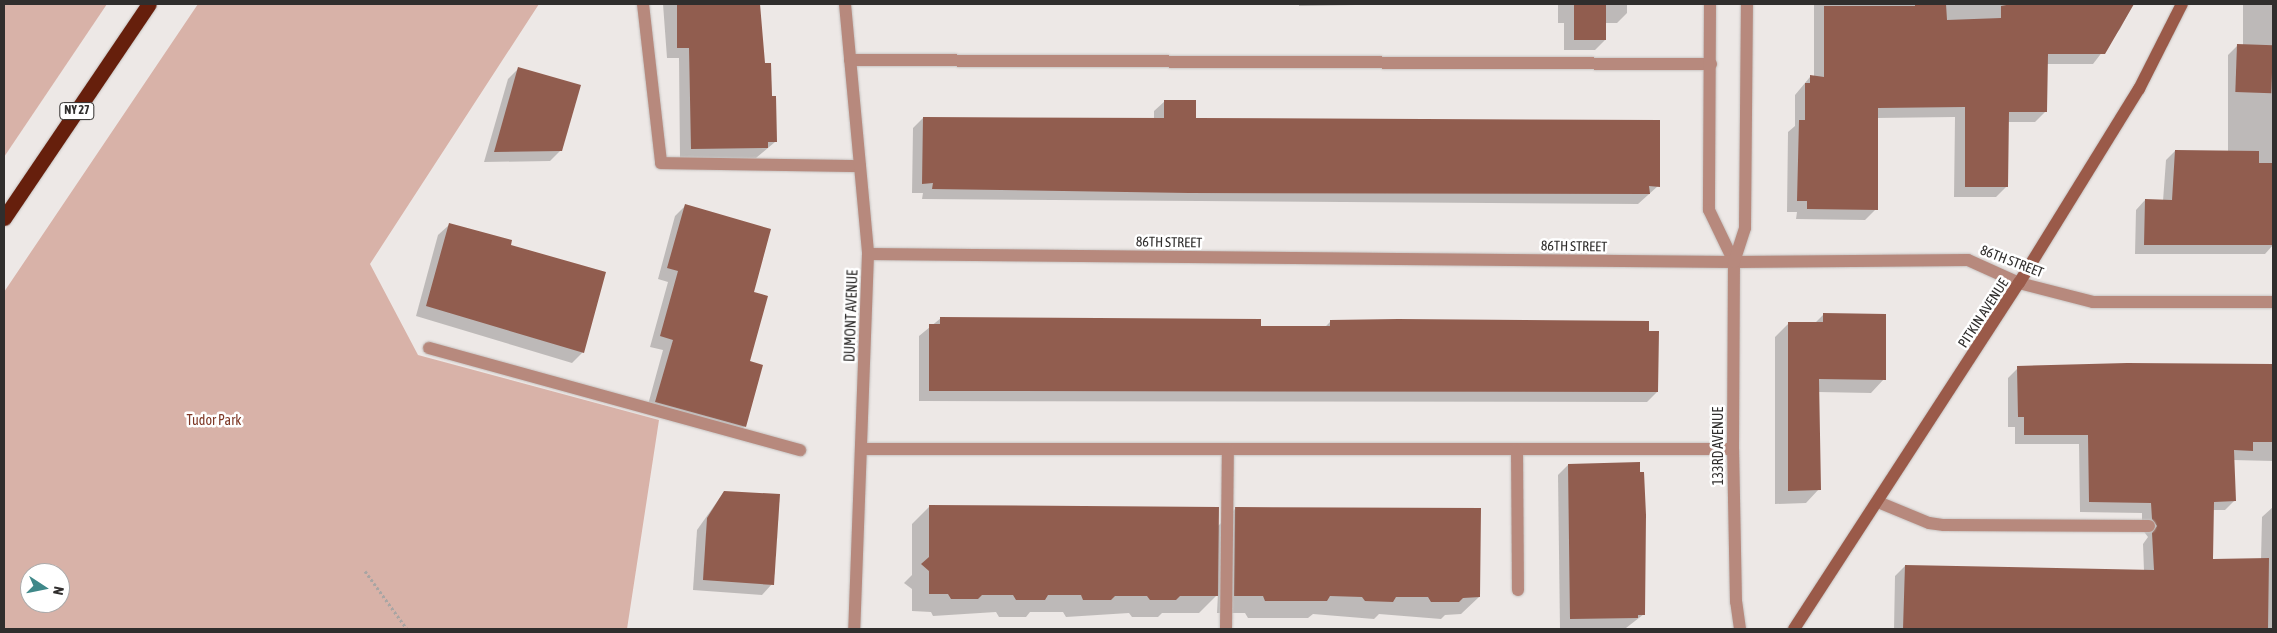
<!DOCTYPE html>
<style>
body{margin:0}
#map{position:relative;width:2277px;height:633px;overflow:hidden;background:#ede8e6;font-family:"Asap Condensed",sans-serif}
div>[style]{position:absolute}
.green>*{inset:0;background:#d8b2a8}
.shadow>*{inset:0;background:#0003}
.building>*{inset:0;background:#915d4f;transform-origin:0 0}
.path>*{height:3px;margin-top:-1.5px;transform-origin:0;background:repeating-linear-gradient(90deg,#a9a5a3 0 2.5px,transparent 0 5px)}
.roads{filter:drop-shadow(0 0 1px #c7c3c1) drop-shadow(0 0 1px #c7c3c1)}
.lane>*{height:12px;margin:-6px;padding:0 6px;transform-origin:6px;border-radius:6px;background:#b7897d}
.street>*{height:12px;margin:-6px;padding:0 6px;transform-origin:6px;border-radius:6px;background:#b7897d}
.secondary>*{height:12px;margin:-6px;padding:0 6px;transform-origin:6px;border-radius:6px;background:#9a5a49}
.highway>*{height:15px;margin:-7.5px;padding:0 7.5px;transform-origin:7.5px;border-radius:7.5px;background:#661f0c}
span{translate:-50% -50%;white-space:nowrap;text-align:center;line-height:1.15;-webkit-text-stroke:5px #fff;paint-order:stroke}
.shield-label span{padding:1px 4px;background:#fff;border:1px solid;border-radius:4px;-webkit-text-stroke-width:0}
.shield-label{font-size:12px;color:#302e2d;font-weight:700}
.street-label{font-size:14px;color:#302e2d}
.park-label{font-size:14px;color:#7e3826}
.frame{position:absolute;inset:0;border:5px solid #302e2d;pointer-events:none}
.north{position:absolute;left:20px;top:563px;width:50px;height:50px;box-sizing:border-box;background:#fff;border:1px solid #acabab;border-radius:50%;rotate:101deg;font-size:14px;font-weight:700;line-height:20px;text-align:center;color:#302e2d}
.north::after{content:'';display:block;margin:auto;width:18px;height:22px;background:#3f8889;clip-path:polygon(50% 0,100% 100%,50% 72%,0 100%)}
</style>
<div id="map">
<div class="green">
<i style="clip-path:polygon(4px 4px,107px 4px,4px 157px)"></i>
<i style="clip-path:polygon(evenodd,198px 4px,539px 4px,370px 264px,418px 355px,659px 420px,627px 629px,4px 629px,4px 292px,198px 4px,30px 573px,60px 573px,60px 603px,30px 603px,30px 573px)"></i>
</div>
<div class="shadow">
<i style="clip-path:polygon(663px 4px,758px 4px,764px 64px,770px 64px,775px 142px,756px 158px,680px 159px,679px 58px,667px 58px)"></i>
<i style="clip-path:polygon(1299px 4px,1413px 4px,1299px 6px)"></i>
<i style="clip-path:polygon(1558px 4px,1627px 4px,1627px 13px,1617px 23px,1605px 23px,1605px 40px,1595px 50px,1564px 50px,1564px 23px,1558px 23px)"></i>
<i style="clip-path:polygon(1814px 4px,2133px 4px,2120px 29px,2093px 64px,2046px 64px,2046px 111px,2035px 122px,2007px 122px,2007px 186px,1996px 197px,1954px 197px,1955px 117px,1877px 118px,1876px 209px,1865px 220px,1796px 219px,1797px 212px,1787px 212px,1788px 132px,1795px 126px,1795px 95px,1810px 77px,1814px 77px)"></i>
<i style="clip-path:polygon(2243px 4px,2273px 4px,2273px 245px,2265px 254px,2135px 254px,2136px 210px,2145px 200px,2163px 201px,2166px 160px,2175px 151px,2228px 152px,2228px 55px,2238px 45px,2243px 45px)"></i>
<i style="clip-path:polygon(519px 68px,561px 150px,550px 161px,484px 162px,508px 79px)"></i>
<i style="clip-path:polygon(1165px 101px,1194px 120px,1658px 186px,1638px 204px,922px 199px,923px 193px,912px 193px,913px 128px,923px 118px,1154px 119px,1154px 111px)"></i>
<i style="clip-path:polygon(685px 206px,749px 362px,745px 426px,735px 437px,646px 412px,663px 350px,650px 347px,668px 282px,658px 279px,675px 216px)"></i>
<i style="clip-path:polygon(449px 225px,509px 246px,583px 352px,572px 363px,416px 316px,438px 235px)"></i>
<i style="clip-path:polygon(1824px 314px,1884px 379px,1871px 393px,1818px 392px,1819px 489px,1806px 503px,1775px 504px,1775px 337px,1789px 323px,1815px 323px)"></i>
<i style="clip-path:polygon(941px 318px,1260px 327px,1325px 327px,1330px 322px,1648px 332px,1657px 392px,1647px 402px,919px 401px,919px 336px)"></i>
<i style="clip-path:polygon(2127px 364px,2273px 366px,2273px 461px,2233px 460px,2235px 500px,2225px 510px,2213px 510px,2212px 560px,2261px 560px,2262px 517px,2273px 507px,2273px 629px,1894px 629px,1895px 576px,1905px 566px,2144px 571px,2143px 544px,2148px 537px,2142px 529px,2142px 513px,2080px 512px,2079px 444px,2015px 444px,2015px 427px,2008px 427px,2008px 378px,2018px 368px)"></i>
<i style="clip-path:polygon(1568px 465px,1644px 614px,1626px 628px,1560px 629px,1558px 475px)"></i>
<i style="clip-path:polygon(724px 492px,772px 584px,762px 595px,693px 590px,697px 530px)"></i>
<i style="clip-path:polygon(930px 506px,1218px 526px,1236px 508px,1479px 597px,1461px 614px,1445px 615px,1441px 619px,1379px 614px,1374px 619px,1313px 614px,1308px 618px,1248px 618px,1245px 613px,1217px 613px,1218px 594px,1199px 613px,1162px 613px,1158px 617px,1132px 617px,1129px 613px,1066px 617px,1063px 612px,1030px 612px,1026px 617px,999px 617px,996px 612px,933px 616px,931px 612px,912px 611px,912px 589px,904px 583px,912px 575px,912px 524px)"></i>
</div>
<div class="building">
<i style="clip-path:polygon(677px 4px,760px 4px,765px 63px,771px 63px,772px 96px,776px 96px,777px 142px,768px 142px,768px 148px,691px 149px,689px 48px,677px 48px)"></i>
<i style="left:1574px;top:4px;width:32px;height:36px"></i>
<i style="clip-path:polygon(1915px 4px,1946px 4px,1947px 20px,2001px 18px,2001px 6px,2012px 4px,2134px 4px,2105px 54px,2048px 54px,2047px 112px,2009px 112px,2008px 187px,1965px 187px,1965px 107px,1878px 108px,1878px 210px,1807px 209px,1807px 201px,1797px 201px,1799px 120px,1805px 120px,1805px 83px,1810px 83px,1810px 75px,1824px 77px,1824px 6px,1915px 6px)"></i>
<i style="left:2237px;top:44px;width:36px;height:48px;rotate:2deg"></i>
<i style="clip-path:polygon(518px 67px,581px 85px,562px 151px,494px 152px)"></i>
<i style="clip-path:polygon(1164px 100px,1196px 100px,1196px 118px,1660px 120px,1660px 187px,1649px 186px,1650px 194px,1189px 193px,932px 189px,933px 183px,922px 184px,923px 117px,1164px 118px)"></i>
<i style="clip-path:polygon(2175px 150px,2259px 151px,2259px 163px,2273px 163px,2273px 245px,2144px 245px,2145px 199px,2172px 200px)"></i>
<i style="clip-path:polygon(685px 204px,771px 229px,754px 292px,768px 296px,750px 361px,763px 365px,746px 427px,655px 402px,673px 340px,660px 336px,678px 271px,667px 268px)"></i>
<i style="clip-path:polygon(449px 223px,512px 240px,511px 245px,606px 272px,584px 353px,426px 306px)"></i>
<i style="clip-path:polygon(1823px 313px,1886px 314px,1886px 380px,1819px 379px,1821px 490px,1788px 491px,1788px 322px,1823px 322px)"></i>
<i style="clip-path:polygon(940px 317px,1261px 319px,1261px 326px,1330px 326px,1330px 320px,1398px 319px,1649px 321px,1649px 331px,1659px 331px,1658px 392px,929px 391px,929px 324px,940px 324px)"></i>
<i style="clip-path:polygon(2127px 363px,2273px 364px,2273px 442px,2253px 442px,2253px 451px,2234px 450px,2236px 501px,2214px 502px,2213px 559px,2269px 558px,2268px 629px,1903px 629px,1905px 565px,2154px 570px,2152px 533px,2157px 526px,2152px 519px,2151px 503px,2089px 502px,2088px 435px,2024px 435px,2024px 417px,2018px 417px,2017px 366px)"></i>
<i style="clip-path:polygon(1640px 462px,1640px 472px,1644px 472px,1646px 515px,1645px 615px,1638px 615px,1638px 618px,1570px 619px,1568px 464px)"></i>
<i style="clip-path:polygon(724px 491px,780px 494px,774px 585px,703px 580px,707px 518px)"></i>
<i style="clip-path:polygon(929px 505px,1219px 507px,1218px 596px,1180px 596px,1176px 600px,1150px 600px,1147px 596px,1115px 596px,1111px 600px,1083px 600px,1081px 595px,1048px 595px,1045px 600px,1016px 600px,1013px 595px,982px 595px,978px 599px,951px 599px,948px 594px,929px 594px,929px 571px,921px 564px,929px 557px)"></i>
<i style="clip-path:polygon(1235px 507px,1481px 508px,1480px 597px,1463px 598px,1459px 602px,1431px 602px,1428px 597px,1396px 597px,1393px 602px,1365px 601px,1362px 597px,1330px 596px,1327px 601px,1265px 601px,1263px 596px,1234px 596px)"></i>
</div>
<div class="path">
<i style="left:365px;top:571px;width:72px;rotate:54.1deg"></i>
</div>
<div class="roads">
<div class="lane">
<i style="left:643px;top:4px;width:160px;rotate:83.5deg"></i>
<i style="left:661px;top:163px;width:199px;rotate:0.9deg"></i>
<i style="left:850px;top:60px;width:861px;rotate:0.27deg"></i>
<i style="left:429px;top:348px;width:385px;rotate:15.4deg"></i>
<i style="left:861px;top:449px;width:872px"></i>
<i style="left:1517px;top:449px;width:141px;rotate:89.6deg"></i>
<i style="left:1878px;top:502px;width:55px;rotate:22.4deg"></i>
<i style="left:1929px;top:523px;width:15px;rotate:8deg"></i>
<i style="left:1944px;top:525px;width:205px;rotate:0.3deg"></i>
<i style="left:1226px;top:629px;width:180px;rotate:-89.4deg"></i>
</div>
<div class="street">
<i style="left:845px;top:4px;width:251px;rotate:84.7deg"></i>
<i style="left:868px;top:254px;width:375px;rotate:92.1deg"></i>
<i style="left:1710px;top:4px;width:206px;rotate:90.3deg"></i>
<i style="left:1709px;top:210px;width:58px;rotate:64.3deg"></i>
<i style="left:868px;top:254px;width:866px;rotate:0.53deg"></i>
<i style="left:1734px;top:262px;width:234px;rotate:-0.5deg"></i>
<i style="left:1968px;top:260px;width:56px;rotate:24.3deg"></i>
<i style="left:2019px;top:283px;width:76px;rotate:14.4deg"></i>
<i style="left:2093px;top:302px;width:180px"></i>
<i style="left:1740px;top:629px;width:27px;rotate:-98deg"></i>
<i style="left:1736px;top:602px;width:153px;rotate:-91.1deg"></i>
<i style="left:1733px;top:449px;width:187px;rotate:-89.7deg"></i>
<i style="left:1734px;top:262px;width:36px;rotate:-72deg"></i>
<i style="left:1745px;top:228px;width:224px;rotate:-89.5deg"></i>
</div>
<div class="secondary">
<i style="left:1794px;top:629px;width:413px;rotate:-57deg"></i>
<i style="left:2019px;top:283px;width:228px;rotate:-58.3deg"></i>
<i style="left:2139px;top:89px;width:95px;rotate:-63.2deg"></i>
</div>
<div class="highway">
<i style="left:4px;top:218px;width:258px;rotate:-55.9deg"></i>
</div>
</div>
<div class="shield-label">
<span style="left:77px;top:111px">NY 27</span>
</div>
<div class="street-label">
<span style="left:1169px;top:242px;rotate:1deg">86TH STREET</span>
<span style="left:1574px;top:246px;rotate:1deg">86TH STREET</span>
<span style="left:2012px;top:261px;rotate:21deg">86TH STREET</span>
<span style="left:1983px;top:313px;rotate:-57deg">PITKIN AVENUE</span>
<span style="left:851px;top:316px;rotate:-88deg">DUMONT AVENUE</span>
<span style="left:1718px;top:446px;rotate:-90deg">133RD AVENUE</span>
</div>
<div class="park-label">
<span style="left:214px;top:420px">Tudor Park</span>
</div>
<div class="frame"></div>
<div class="north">N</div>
</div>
